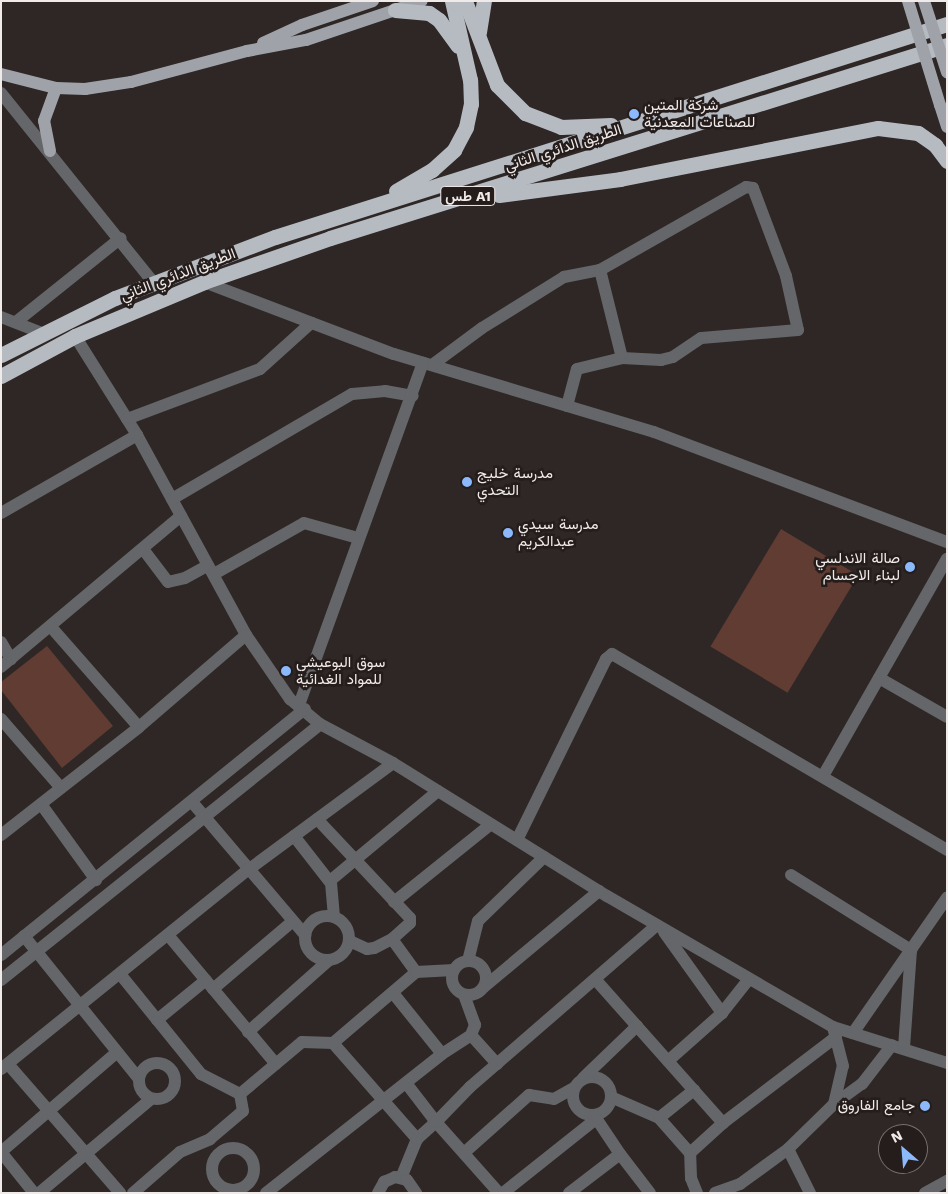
<!DOCTYPE html>
<meta charset="utf-8">
<style>
body{margin:0}
#map{position:relative;width:948px;height:1194px;overflow:hidden;background:#2e2725;font-family:"Work Sans",Vazirmatn,sans-serif}
div>[style]{position:absolute}
.green>*{inset:0;background:#603c32;transform-origin:0 0}
.minor>*{height:12px;margin:-6px;padding:0 6px;transform-origin:6px;border-radius:6px;background:#646669}
.minor>.ring{margin:-6px;padding:0;box-sizing:content-box;background:none;border:12px solid #646669;border-radius:50%}
.major>*{height:12px;margin:-6px;padding:0 6px;transform-origin:6px;border-radius:6px;background:#9fa3a9}
.highway>*{height:15px;margin:-7.5px;padding:0 7.5px;transform-origin:7.5px;border-radius:7.5px;background:#b6bbc2}
.major-bridge>*{height:12px;margin:-6px;padding:0 6px;transform-origin:6px;border-radius:6px;background:#9fa3a9}
.dots>*{width:14px;height:14px;translate:-50% -50%;box-sizing:border-box;border:2px solid #251d1c;border-radius:50%}
span{translate:-50% -50%;white-space:nowrap;text-align:center;line-height:1.15;-webkit-text-stroke:5px #251d1c;paint-order:stroke}
.shield-label span{padding:1px 4px;background:#251d1c;border:1px solid;border-radius:4px;-webkit-text-stroke-width:0}
.shield-label{font-size:14px;color:#f0ebe9;font-weight:700}
.poi-label{font-size:15px;color:#f0ebe9}
.left{translate:0 -50%;text-align:left}
.right{translate:-100% -50%;text-align:right}
.street-label{font-size:15px;color:#f0ebe9}
.frame{position:absolute;inset:0;border:2px solid #f0ebe9;pointer-events:none}
.north{position:absolute;left:878px;top:1124px;width:50px;height:50px;box-sizing:border-box;background:#251d1c;border:1px solid #766f6e;border-radius:50%;rotate:333deg;font-size:14px;font-weight:700;line-height:20px;text-align:center;color:#f0ebe9}
.north::after{content:'';display:block;margin:auto;width:18px;height:22px;background:#8cb9fc;clip-path:polygon(50% 0,100% 100%,50% 72%,0 100%)}
</style>
<div id="map">
<div class="green">
<i style="left:781px;top:529px;width:90px;height:137px;rotate:31deg"></i>
<i style="clip-path:polygon(47px 646px,113px 726px,62px 768px,1px 690px,1px 682px)"></i>
</div>
<div class="minor">
<i style="left:1px;top:93px;width:243px;rotate:51.2deg"></i>
<i style="left:204px;top:282px;width:203px;rotate:20.8deg"></i>
<i style="left:394px;top:354px;width:271px;rotate:16.7deg"></i>
<i style="left:654px;top:432px;width:313px;rotate:20.6deg"></i>
<i style="left:1px;top:317px;width:44px;rotate:21.3deg"></i>
<i style="left:16px;top:322px;width:134px;rotate:-38.7deg"></i>
<i style="left:75px;top:336px;width:117px;rotate:57.9deg"></i>
<i style="left:137px;top:435px;width:228px;rotate:61.4deg"></i>
<i style="left:246px;top:635px;width:78px;rotate:55.5deg"></i>
<i style="left:290px;top:699px;width:39px;rotate:40deg"></i>
<i style="left:320px;top:724px;width:83px;rotate:28.1deg"></i>
<i style="left:393px;top:763px;width:252px;rotate:31.9deg"></i>
<i style="left:607px;top:896px;width:261px;rotate:30.1deg"></i>
<i style="left:833px;top:1027px;width:120px;rotate:17.5deg"></i>
<i style="left:432px;top:365px;width:62px;rotate:-36.5deg"></i>
<i style="left:482px;top:328px;width:97px;rotate:-31.9deg"></i>
<i style="left:564px;top:277px;width:37px;rotate:-11deg"></i>
<i style="left:600px;top:270px;width:168px;rotate:-29.6deg"></i>
<i style="left:746px;top:187px;width:7px;rotate:8deg"></i>
<i style="left:753px;top:188px;width:94px;rotate:69.4deg"></i>
<i style="left:786px;top:276px;width:55px;rotate:77.5deg"></i>
<i style="left:798px;top:330px;width:97px;rotate:175.3deg"></i>
<i style="left:701px;top:338px;width:34px;rotate:146deg"></i>
<i style="left:673px;top:357px;width:12px;rotate:166deg"></i>
<i style="left:661px;top:360px;width:39px;rotate:-177deg"></i>
<i style="left:567px;top:406px;width:38px;rotate:-75deg"></i>
<i style="left:577px;top:369px;width:46px;rotate:-13.7deg"></i>
<i style="left:622px;top:358px;width:91px;rotate:-104deg"></i>
<i style="left:127px;top:419px;width:142px;rotate:-20.6deg"></i>
<i style="left:260px;top:369px;width:69px;rotate:-42deg"></i>
<i style="left:172px;top:499px;width:208px;rotate:-30.3deg"></i>
<i style="left:352px;top:394px;width:33px;rotate:-5deg"></i>
<i style="left:385px;top:391px;width:28px;rotate:10deg"></i>
<i style="left:1px;top:513px;width:157px;rotate:-29.8deg"></i>
<i style="left:143px;top:549px;width:41px;rotate:52.9deg"></i>
<i style="left:168px;top:582px;width:17px;rotate:-13deg"></i>
<i style="left:185px;top:578px;width:26px;rotate:-29deg"></i>
<i style="left:214px;top:574px;width:103px;rotate:-29.5deg"></i>
<i style="left:304px;top:523px;width:56px;rotate:15.5deg"></i>
<i style="left:51px;top:627px;width:133px;rotate:48.7deg"></i>
<i style="left:1px;top:642px;width:20px;rotate:60deg"></i>
<i style="left:1px;top:667px;width:235px;rotate:-40deg"></i>
<i style="left:879px;top:678px;width:78px;rotate:29.8deg"></i>
<i style="left:299px;top:705px;width:364px;rotate:-70.1deg"></i>
<i style="left:1px;top:719px;width:91px;rotate:49deg"></i>
<i style="left:823px;top:776px;width:250px;rotate:-60.3deg"></i>
<i style="left:192px;top:802px;width:175px;rotate:49.6deg"></i>
<i style="left:41px;top:804px;width:94px;rotate:54.1deg"></i>
<i style="left:317px;top:819px;width:136px;rotate:46.8deg"></i>
<i style="left:410px;top:918px;width:5px;rotate:90deg"></i>
<i style="left:410px;top:923px;width:24px;rotate:138deg"></i>
<i style="left:392px;top:939px;width:20px;rotate:153deg"></i>
<i style="left:374px;top:948px;width:7px;rotate:172deg"></i>
<i style="left:367px;top:949px;width:19px;rotate:-155deg"></i>
<i style="left:1px;top:835px;width:175px;rotate:-38deg"></i>
<i style="left:139px;top:727px;width:141px;rotate:-40.7deg"></i>
<i style="left:294px;top:836px;width:58px;rotate:52deg"></i>
<i style="left:517px;top:840px;width:202px;rotate:-63.8deg"></i>
<i style="left:606px;top:659px;width:8px;rotate:-40deg"></i>
<i style="left:612px;top:654px;width:388px;rotate:30.3deg"></i>
<i style="left:791px;top:875px;width:142px;rotate:32deg"></i>
<i style="left:911px;top:950px;width:98px;rotate:94.1deg"></i>
<i style="left:394px;top:902px;width:124px;rotate:-38.8deg"></i>
<i class="ring" style="left:305px;top:916px;width:32px;height:32px"></i>
<i style="left:334px;top:917px;width:37px;rotate:-95deg"></i>
<i style="left:331px;top:880px;width:139px;rotate:-39.8deg"></i>
<i style="left:664px;top:932px;width:100px;rotate:54.4deg"></i>
<i style="left:168px;top:935px;width:168px;rotate:50.1deg"></i>
<i style="left:24px;top:936px;width:182px;rotate:51.2deg"></i>
<i style="left:392px;top:939px;width:41px;rotate:54deg"></i>
<i style="left:1px;top:955px;width:391px;rotate:-39deg"></i>
<i class="ring" style="left:452px;top:961px;width:22px;height:22px"></i>
<i style="left:468px;top:961px;width:41px;rotate:-76deg"></i>
<i style="left:478px;top:921px;width:92px;rotate:-44.1deg"></i>
<i style="left:120px;top:974px;width:129px;rotate:51deg"></i>
<i style="left:201px;top:1074px;width:44px;rotate:27.1deg"></i>
<i style="left:595px;top:979px;width:193px;rotate:48.4deg"></i>
<i style="left:1px;top:980px;width:409px;rotate:-38.7deg"></i>
<i style="left:484px;top:987px;width:150px;rotate:-39.9deg"></i>
<i style="left:213px;top:989px;width:105px;rotate:-40.4deg"></i>
<i style="left:393px;top:993px;width:78px;rotate:51.2deg"></i>
<i style="left:157px;top:1020px;width:63px;rotate:-39.2deg"></i>
<i style="left:248px;top:1032px;width:107px;rotate:-41.6deg"></i>
<i style="left:853px;top:1033px;width:165px;rotate:-55.2deg"></i>
<i style="left:471px;top:1035px;width:39px;rotate:48deg"></i>
<i style="left:333px;top:1043px;width:128px;rotate:48.8deg"></i>
<i style="left:668px;top:1061px;width:72px;rotate:-41.6deg"></i>
<i style="left:722px;top:1013px;width:43px;rotate:-51.5deg"></i>
<i class="ring" style="left:139px;top:1063px;width:24px;height:24px"></i>
<i style="left:8px;top:1064px;width:171px;rotate:49deg"></i>
<i style="left:1px;top:1069px;width:317px;rotate:-38.9deg"></i>
<i style="left:248px;top:870px;width:180px;rotate:-36.4deg"></i>
<i class="ring" style="left:573px;top:1077px;width:26px;height:26px"></i>
<i style="left:583px;top:1078px;width:75px;rotate:-43.9deg"></i>
<i style="left:240px;top:1094px;width:81px;rotate:-40deg"></i>
<i style="left:302px;top:1042px;width:31px;rotate:2deg"></i>
<i style="left:333px;top:1043px;width:109px;rotate:-40.5deg"></i>
<i style="left:416px;top:972px;width:38px;rotate:-3deg"></i>
<i style="left:611px;top:1097px;width:52px;rotate:23.6deg"></i>
<i style="left:659px;top:1118px;width:47px;rotate:48.5deg"></i>
<i style="left:834px;top:1104px;width:34px;rotate:-36deg"></i>
<i style="left:862px;top:1084px;width:49px;rotate:-52.4deg"></i>
<i style="left:594px;top:1115px;width:47px;rotate:56.3deg"></i>
<i style="left:659px;top:1118px;width:45px;rotate:-38.7deg"></i>
<i class="ring" style="left:212px;top:1148px;width:30px;height:30px"></i>
<i style="left:788px;top:1149px;width:49px;rotate:63.4deg"></i>
<i style="left:1px;top:1152px;width:152px;rotate:-40.7deg"></i>
<i style="left:1px;top:1152px;width:53px;rotate:51.2deg"></i>
<i style="left:465px;top:1152px;width:86px;rotate:-41.7deg"></i>
<i style="left:529px;top:1095px;width:25px;rotate:9deg"></i>
<i style="left:554px;top:1099px;width:23px;rotate:-29deg"></i>
<i style="left:401px;top:1178px;width:42px;rotate:-67.7deg"></i>
<i style="left:417px;top:1139px;width:25px;rotate:-42deg"></i>
<i style="left:436px;top:1122px;width:49px;rotate:-127.6deg"></i>
<i style="left:39px;top:1193px;width:146px;rotate:-40deg"></i>
<i style="left:133px;top:1193px;width:62px;rotate:-41.1deg"></i>
<i style="left:180px;top:1152px;width:33px;rotate:-23deg"></i>
<i style="left:210px;top:1139px;width:43px;rotate:-40.3deg"></i>
<i style="left:243px;top:1111px;width:17px;rotate:-100deg"></i>
<i style="left:266px;top:1193px;width:224px;rotate:-38.3deg"></i>
<i style="left:442px;top:1054px;width:35px;rotate:-33deg"></i>
<i style="left:471px;top:1035px;width:11px;rotate:-68deg"></i>
<i style="left:475px;top:1025px;width:32px;rotate:-110deg"></i>
<i style="left:378px;top:1193px;width:13px;rotate:-61deg"></i>
<i style="left:384px;top:1182px;width:12px;rotate:-24deg"></i>
<i style="left:395px;top:1177px;width:12px;rotate:14deg"></i>
<i style="left:407px;top:1180px;width:16px;rotate:55deg"></i>
<i style="left:499px;top:1193px;width:95px;rotate:-131.6deg"></i>
<i style="left:436px;top:1122px;width:49px;rotate:-45.8deg"></i>
<i style="left:470px;top:1087px;width:247px;rotate:-40.9deg"></i>
<i style="left:503px;top:1193px;width:119px;rotate:-38.5deg"></i>
<i style="left:569px;top:1193px;width:64px;rotate:-37.4deg"></i>
<i style="left:620px;top:1154px;width:49px;rotate:52.4deg"></i>
<i style="left:697px;top:1193px;width:16px;rotate:-112deg"></i>
<i style="left:691px;top:1178px;width:25px;rotate:-92deg"></i>
<i style="left:690px;top:1153px;width:45px;rotate:-42.3deg"></i>
<i style="left:723px;top:1123px;width:142px;rotate:-37.3deg"></i>
<i style="left:715px;top:1193px;width:27px;rotate:-20deg"></i>
<i style="left:740px;top:1184px;width:59px;rotate:-36.1deg"></i>
<i style="left:788px;top:1149px;width:64px;rotate:-44.4deg"></i>
<i style="left:834px;top:1104px;width:39px;rotate:-77deg"></i>
<i style="left:843px;top:1066px;width:40px;rotate:-104.4deg"></i>
<i style="left:925px;top:1193px;width:25px;rotate:-29deg"></i>
</div>
<div class="major">
<i style="left:263px;top:43px;width:43px;rotate:-24.8deg"></i>
<i style="left:302px;top:25px;width:75px;rotate:-18.7deg"></i>
<i style="left:1px;top:74px;width:57px;rotate:14.3deg"></i>
<i style="left:56px;top:88px;width:29px;rotate:2deg"></i>
<i style="left:85px;top:89px;width:47px;rotate:-8.7deg"></i>
<i style="left:131px;top:82px;width:120px;rotate:-15deg"></i>
<i style="left:247px;top:51px;width:60px;rotate:-10.6deg"></i>
<i style="left:306px;top:40px;width:122px;rotate:-18.6deg"></i>
<i style="left:940px;top:105px;width:23px;rotate:72deg"></i>
<i style="left:50px;top:151px;width:31px;rotate:-101deg"></i>
<i style="left:44px;top:121px;width:35px;rotate:-70deg"></i>
</div>
<div class="highway">
<i style="left:465px;top:1px;width:90px;rotate:69.1deg"></i>
<i style="left:497px;top:85px;width:40px;rotate:45deg"></i>
<i style="left:525px;top:113px;width:39px;rotate:21deg"></i>
<i style="left:561px;top:127px;width:50px;rotate:-2.3deg"></i>
<i style="left:395px;top:10px;width:34px;rotate:5deg"></i>
<i style="left:429px;top:13px;width:12px;rotate:35deg"></i>
<i style="left:439px;top:20px;width:32px;rotate:54deg"></i>
<i style="left:479px;top:32px;width:31px;rotate:-81deg"></i>
<i style="left:396px;top:191px;width:42px;rotate:-30.3deg"></i>
<i style="left:432px;top:170px;width:30px;rotate:-42deg"></i>
<i style="left:454px;top:150px;width:26px;rotate:-62deg"></i>
<i style="left:466px;top:127px;width:24px;rotate:-78deg"></i>
<i style="left:471px;top:104px;width:24px;rotate:-92deg"></i>
<i style="left:470px;top:80px;width:81px;rotate:-102.8deg"></i>
<i style="left:499px;top:195px;width:122px;rotate:-7.5deg"></i>
<i style="left:620px;top:179px;width:263px;rotate:-11.2deg"></i>
<i style="left:878px;top:128px;width:40px;rotate:7.1deg"></i>
<i style="left:918px;top:133px;width:21px;rotate:35deg"></i>
<i style="left:935px;top:145px;width:20px;rotate:53deg"></i>
<i style="left:1px;top:355px;width:127px;rotate:-26.6deg"></i>
<i style="left:115px;top:298px;width:171px;rotate:-20.9deg"></i>
<i style="left:275px;top:237px;width:705px;rotate:-17.59deg"></i>
<i style="left:1px;top:376px;width:84px;rotate:-28.4deg"></i>
<i style="left:75px;top:336px;width:140px;rotate:-22.7deg"></i>
<i style="left:204px;top:282px;width:133px;rotate:-19.2deg"></i>
<i style="left:330px;top:238px;width:646px;rotate:-17.37deg"></i>
</div>
<div class="major-bridge">
<i style="left:908px;top:1px;width:109px;rotate:72.9deg"></i>
<i style="left:924px;top:1px;width:75px;rotate:72.1deg"></i>
</div>
<div class="dots">
<i style="left:634px;top:114px;background:#8cb9fc"></i>
<i style="left:467px;top:482px;background:#8cb9fc"></i>
<i style="left:508px;top:533px;background:#8cb9fc"></i>
<i style="left:910px;top:567px;background:#8cb9fc"></i>
<i style="left:286px;top:671px;background:#8cb9fc"></i>
<i style="left:925px;top:1106px;background:#8cb9fc"></i>
</div>
<div class="shield-label">
<span style="left:468px;top:196px">طس A1</span>
</div>
<div class="poi-label">
<span class="left" style="left:644px;top:114px">شركة المتين<br>للصناعات المعدنية</span>
<span class="left" style="left:477px;top:482px">مدرسة خليج<br>التحدي</span>
<span class="left" style="left:518px;top:533px">مدرسة سيدي<br>عبدالكريم</span>
<span class="right" style="left:900px;top:567px">صالة الاندلسي<br>لبناء الاجسام</span>
<span class="left" style="left:296px;top:671px">سوق البوعيشي<br>للمواد الغدائية</span>
<span class="right" style="left:915px;top:1106px">جامع الفاروق</span>
</div>
<div class="street-label">
<span style="left:563px;top:148px;rotate:-18deg">الطريق الدائري الثاني</span>
<span style="left:178px;top:275px;rotate:-21deg">الطريق الدائري الثاني</span>
</div>
<div class="frame"></div>
<div class="north">N</div>
</div>
